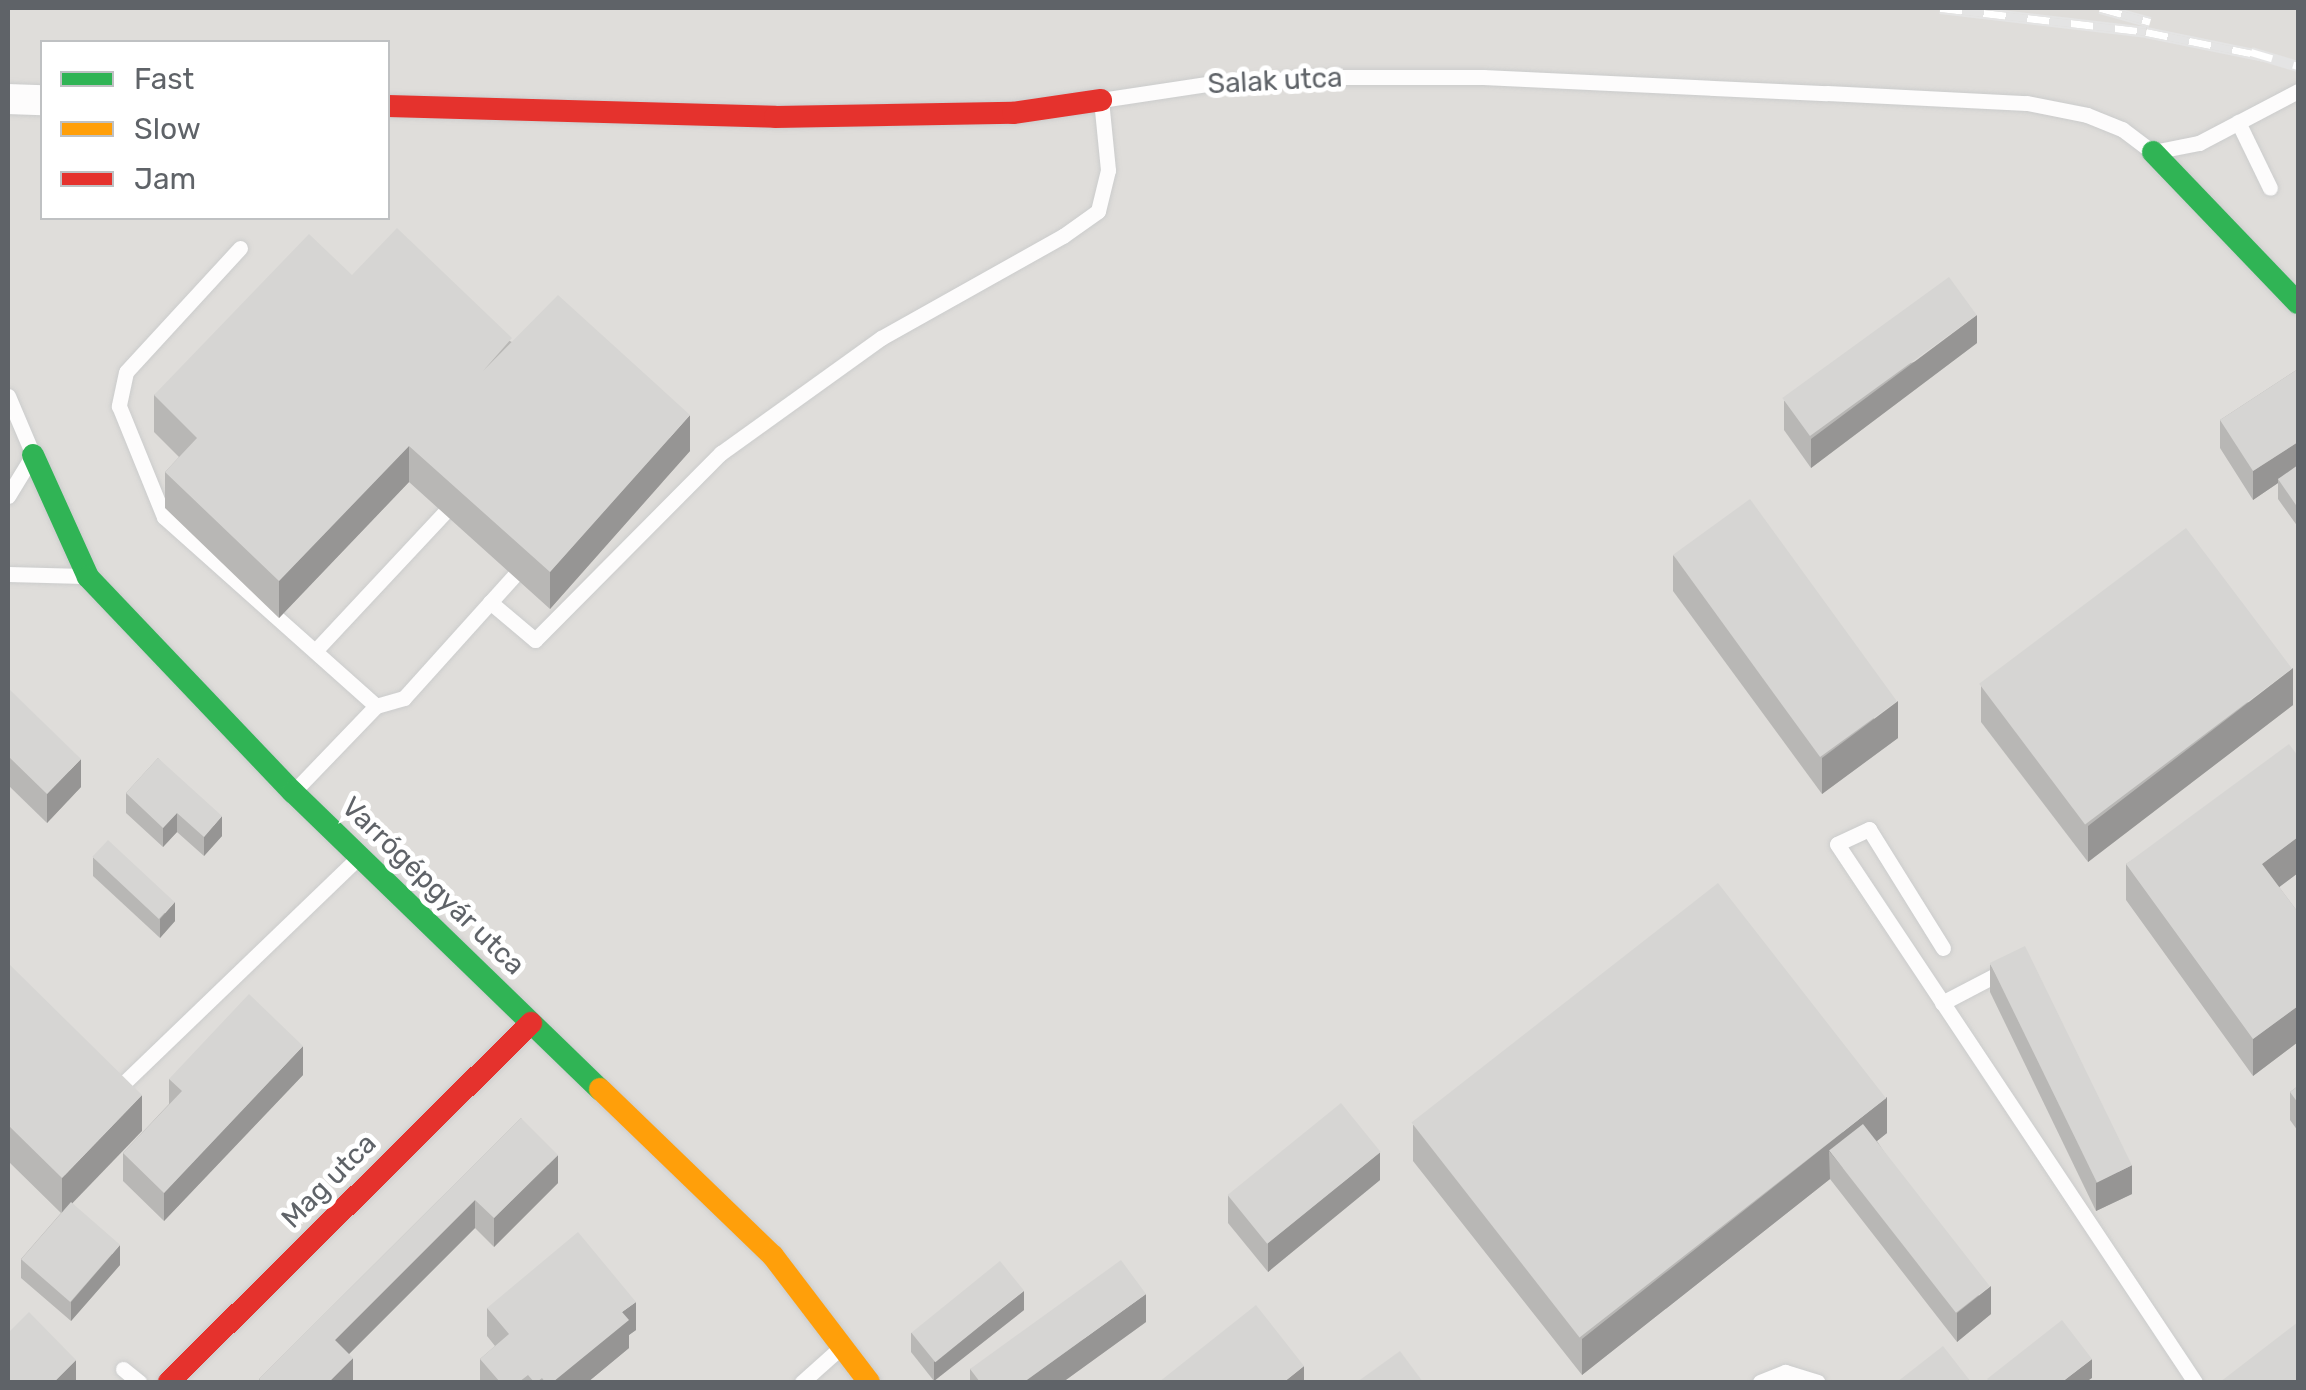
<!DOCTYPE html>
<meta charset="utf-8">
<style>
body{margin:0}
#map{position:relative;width:2306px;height:1390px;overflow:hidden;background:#efeeea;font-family:Rubik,sans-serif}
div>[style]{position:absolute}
.industrial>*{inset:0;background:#dfddda}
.roads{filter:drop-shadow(0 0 2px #cbcccc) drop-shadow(0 0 2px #cbcccc)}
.lane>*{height:15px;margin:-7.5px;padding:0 7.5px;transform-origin:7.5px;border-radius:7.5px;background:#fdfcfc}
.street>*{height:30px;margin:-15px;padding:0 15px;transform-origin:15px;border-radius:15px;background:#fdfcfc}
.fast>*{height:22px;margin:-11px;padding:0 11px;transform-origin:11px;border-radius:11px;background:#30b455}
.slow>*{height:22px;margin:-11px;padding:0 11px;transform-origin:11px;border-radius:11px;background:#ff9f0a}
.jam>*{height:22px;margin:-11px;padding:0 11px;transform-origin:11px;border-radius:11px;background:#e5322d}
.rail>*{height:11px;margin-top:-5.5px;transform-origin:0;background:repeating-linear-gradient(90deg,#fff 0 22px,#e4e4e4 0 44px);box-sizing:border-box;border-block:2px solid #e4e4e4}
.wall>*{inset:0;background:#b8b7b5}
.shaded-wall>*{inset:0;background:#969594}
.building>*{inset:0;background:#d6d5d3;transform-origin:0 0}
span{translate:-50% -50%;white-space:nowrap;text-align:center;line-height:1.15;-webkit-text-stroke:10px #fff;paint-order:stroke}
.street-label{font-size:28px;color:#5f6368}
.frame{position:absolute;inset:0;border:10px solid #5f6368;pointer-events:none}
.legend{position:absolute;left:40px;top:40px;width:350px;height:180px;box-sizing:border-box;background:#fff;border:2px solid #bfc1c3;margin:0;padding:12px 18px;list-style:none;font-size:30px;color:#5f6368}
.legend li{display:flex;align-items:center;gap:20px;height:50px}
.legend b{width:50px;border:2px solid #bfc1c3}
</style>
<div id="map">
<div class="industrial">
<i style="clip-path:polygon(evenodd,8px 8px,2298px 8px,2298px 1382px,8px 1382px,8px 8px,42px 42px,388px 42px,388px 218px,42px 218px,42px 42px)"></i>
</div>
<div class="roads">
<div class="lane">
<i style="left:2238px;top:122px;width:73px;rotate:64.1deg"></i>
<i style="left:240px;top:248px;width:168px;rotate:132.6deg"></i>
<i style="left:126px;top:372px;width:35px;rotate:102deg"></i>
<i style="left:119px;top:406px;width:120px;rotate:67.9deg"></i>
<i style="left:164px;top:517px;width:284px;rotate:41.7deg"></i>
<i style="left:376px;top:706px;width:115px;rotate:133.9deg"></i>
<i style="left:8px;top:396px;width:64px;rotate:67deg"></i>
<i style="left:33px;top:455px;width:48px;rotate:121.4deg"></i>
<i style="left:8px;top:574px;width:76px;rotate:1.5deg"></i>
<i style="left:490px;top:602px;width:59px;rotate:40.2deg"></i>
<i style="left:535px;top:640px;width:264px;rotate:-45.2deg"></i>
<i style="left:721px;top:453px;width:197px;rotate:-35.7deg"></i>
<i style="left:881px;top:338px;width:209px;rotate:-29.3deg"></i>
<i style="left:1063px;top:236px;width:43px;rotate:-35.5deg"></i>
<i style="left:1098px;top:211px;width:42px;rotate:-76.3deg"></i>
<i style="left:1108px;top:170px;width:70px;rotate:-95.7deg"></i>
<i style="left:1101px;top:100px;width:107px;rotate:-8.6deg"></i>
<i style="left:1207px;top:84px;width:125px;rotate:-3.2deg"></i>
<i style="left:1332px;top:77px;width:151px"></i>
<i style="left:1483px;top:77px;width:344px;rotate:2.7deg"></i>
<i style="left:1827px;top:93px;width:200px;rotate:2.9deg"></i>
<i style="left:2027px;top:103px;width:61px;rotate:11.3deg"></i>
<i style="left:2087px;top:115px;width:38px;rotate:22deg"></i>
<i style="left:2122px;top:129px;width:39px;rotate:37deg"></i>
<i style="left:2153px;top:152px;width:47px;rotate:-11.1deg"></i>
<i style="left:2199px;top:143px;width:112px;rotate:-27.7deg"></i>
<i style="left:315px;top:651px;width:189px;rotate:-46.9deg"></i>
<i style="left:376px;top:706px;width:29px;rotate:-16deg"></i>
<i style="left:404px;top:698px;width:164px;rotate:-48deg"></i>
<i style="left:1943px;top:948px;width:140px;rotate:-121.9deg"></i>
<i style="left:1869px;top:829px;width:35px;rotate:155deg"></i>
<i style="left:1837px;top:844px;width:646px;rotate:56.36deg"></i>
<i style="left:1942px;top:1003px;width:71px;rotate:-27.6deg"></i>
<i style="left:126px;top:1081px;width:320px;rotate:-43.9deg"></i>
<i style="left:123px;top:1369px;width:21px;rotate:39deg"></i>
<i style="left:802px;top:1382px;width:51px;rotate:-41.8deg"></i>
<i style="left:1760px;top:1382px;width:27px;rotate:-22deg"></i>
<i style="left:1785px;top:1372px;width:34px;rotate:17deg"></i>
</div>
<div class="street">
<i style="left:8px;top:99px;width:34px;rotate:2deg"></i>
</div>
<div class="fast">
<i style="left:2153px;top:152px;width:209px;rotate:46.2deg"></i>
<i style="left:33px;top:455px;width:134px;rotate:65.7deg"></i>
<i style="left:88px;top:577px;width:297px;rotate:46.4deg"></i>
<i style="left:293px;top:792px;width:427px;rotate:44.1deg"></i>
</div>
<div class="slow">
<i style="left:600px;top:1089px;width:240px;rotate:44deg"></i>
<i style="left:773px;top:1256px;width:158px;rotate:52.7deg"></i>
</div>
<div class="jam">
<i style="left:388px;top:106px;width:387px;rotate:1.6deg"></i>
<i style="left:775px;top:117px;width:238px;rotate:-1deg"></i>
<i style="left:1013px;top:113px;width:89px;rotate:-8.4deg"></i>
<i style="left:169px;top:1382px;width:510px;rotate:-44.76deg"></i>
</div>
</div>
<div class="rail">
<i style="left:1940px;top:8px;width:207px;rotate:6.6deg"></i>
<i style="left:2146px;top:32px;width:120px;rotate:11.5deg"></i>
<i style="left:2100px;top:8px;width:52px;rotate:15.6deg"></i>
<i style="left:2251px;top:52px;width:49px;rotate:16.6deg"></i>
</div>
<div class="wall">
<i style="clip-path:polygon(352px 275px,512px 342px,690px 451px,550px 609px,409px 482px,279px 618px,165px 508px,165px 472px,179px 457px,154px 432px,154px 395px)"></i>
<i style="clip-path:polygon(1977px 343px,1811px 468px,1784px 430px,1784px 401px)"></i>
<i style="clip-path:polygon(2298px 369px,2298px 527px,2278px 499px,2278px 483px,2253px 500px,2220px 448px,2220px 420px)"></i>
<i style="clip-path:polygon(1673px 555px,1898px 738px,1822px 794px,1673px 591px)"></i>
<i style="clip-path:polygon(1981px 686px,2293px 705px,2088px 862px,1981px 722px)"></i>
<i style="clip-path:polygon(8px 688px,81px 787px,47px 823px,8px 785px)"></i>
<i style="clip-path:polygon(2298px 756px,2298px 873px,2279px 887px,2297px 911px,2298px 910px,2298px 1042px,2253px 1076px,2126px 900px,2126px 864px)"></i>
<i style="clip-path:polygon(158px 758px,222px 836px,204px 856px,177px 832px,163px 847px,126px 813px,126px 793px)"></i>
<i style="clip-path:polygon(93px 857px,175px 921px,160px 938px,93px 876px)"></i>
<i style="clip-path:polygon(8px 963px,72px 1203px,120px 1265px,71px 1321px,21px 1278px,21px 1259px,61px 1213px,8px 1161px)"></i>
<i style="clip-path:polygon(1990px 964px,2132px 1194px,2096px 1211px,1990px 992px)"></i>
<i style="clip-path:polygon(303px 1075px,164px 1221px,123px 1181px,123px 1153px,169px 1104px,169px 1079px)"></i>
<i style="clip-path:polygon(2298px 1086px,2298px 1131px,2290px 1120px,2290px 1092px)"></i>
<i style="clip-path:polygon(521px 1118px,558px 1183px,494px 1247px,475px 1228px,349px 1354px,353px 1382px,259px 1382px,259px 1379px)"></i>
<i style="clip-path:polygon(1413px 1125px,1887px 1133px,1877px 1141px,1991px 1314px,1957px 1342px,1830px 1179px,1582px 1375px,1413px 1161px)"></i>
<i style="clip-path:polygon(1380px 1180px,1268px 1272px,1228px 1223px,1228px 1195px)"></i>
<i style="clip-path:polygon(487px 1308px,636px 1330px,629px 1335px,629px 1348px,588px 1382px,480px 1382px,480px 1359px,495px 1346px,487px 1336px)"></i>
<i style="clip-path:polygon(1024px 1310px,934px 1381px,911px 1352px,911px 1333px)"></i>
<i style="clip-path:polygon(1146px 1322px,1063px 1382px,970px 1382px,970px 1369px)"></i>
</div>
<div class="shaded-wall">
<i style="clip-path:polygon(1977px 315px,1977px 343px,1811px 468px,1811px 439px)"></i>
<i style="clip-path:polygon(690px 415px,690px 451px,550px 609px,550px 572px)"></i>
<i style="clip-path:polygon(2298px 442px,2298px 470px,2278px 479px,2278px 483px,2253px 500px,2253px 471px)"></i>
<i style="clip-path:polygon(409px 446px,409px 482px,279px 618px,279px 581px)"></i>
<i style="clip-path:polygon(2293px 668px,2293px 705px,2088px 862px,2088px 826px)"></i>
<i style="clip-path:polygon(1898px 701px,1898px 738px,1822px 794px,1822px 758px)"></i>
<i style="clip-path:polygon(81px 759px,81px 787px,47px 823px,47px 794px)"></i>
<i style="clip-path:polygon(177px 813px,177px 832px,163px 847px,163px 828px)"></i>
<i style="clip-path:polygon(222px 816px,222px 836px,204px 856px,204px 837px)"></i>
<i style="clip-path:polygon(2298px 837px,2298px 873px,2262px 900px,2262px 864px)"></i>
<i style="clip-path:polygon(175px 902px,175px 921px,160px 938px,160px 919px)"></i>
<i style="clip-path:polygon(2298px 1006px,2298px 1042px,2253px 1076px,2253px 1039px)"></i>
<i style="clip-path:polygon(303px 1046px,303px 1075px,164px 1221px,164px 1193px)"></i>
<i style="clip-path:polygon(142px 1095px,142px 1131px,62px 1214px,62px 1178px)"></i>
<i style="clip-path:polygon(1887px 1097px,1887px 1133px,1843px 1168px,1829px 1151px,1830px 1179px,1582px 1375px,1582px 1339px)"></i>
<i style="clip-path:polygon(1380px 1152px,1380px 1180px,1268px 1272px,1268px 1243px)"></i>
<i style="clip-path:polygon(558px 1155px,558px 1183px,494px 1247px,494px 1218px)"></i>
<i style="clip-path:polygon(2132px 1165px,2132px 1194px,2096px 1211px,2096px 1183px)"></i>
<i style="clip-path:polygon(475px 1200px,475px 1228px,335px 1368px,335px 1340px)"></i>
<i style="clip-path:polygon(120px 1245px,120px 1265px,71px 1321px,71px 1302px)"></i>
<i style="clip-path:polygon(1991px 1286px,1991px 1314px,1957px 1342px,1957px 1313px)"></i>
<i style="clip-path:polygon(1024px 1291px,1024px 1310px,934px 1381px,934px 1362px)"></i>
<i style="clip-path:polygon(1146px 1294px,1146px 1322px,1063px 1382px,1024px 1382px)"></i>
<i style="clip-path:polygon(636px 1302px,636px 1330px,629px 1335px,629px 1348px,588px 1382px,553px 1382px,622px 1312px)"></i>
<i style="clip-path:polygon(353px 1358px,353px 1382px,329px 1382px)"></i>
<i style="clip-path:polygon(2092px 1359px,2092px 1378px,2086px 1382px,2062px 1382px)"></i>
<i style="clip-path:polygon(76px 1360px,76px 1382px,54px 1382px)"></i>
<i style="clip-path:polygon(1304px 1366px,1304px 1382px,1284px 1382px)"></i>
</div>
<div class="building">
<i style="clip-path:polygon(397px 228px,512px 338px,483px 371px,558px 295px,690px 415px,550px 572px,409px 446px,279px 581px,165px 472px,197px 438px,154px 395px,309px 234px,352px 275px)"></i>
<i style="left:1949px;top:277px;width:47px;height:206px;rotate:54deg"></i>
<i style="clip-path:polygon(2298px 369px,2298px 442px,2253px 471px,2220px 420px)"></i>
<i style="clip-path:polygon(2298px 465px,2298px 508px,2278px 479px)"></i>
<i style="left:1750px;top:499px;width:250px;height:95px;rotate:54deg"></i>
<i style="left:2186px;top:528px;width:176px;height:259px;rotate:53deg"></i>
<i style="clip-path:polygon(8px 688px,81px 759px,47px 794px,8px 756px)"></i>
<i style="clip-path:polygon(2289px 744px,2298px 756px,2298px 837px,2262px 864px,2297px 911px,2298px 910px,2298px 1006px,2253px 1039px,2126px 864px)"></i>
<i style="clip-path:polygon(158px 758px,222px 816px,204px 837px,177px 813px,163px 828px,126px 793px)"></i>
<i style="left:108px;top:840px;width:91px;height:23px;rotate:43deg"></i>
<i style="left:1718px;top:883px;width:273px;height:389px;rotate:52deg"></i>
<i style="left:2025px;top:946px;width:244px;height:39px;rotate:64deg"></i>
<i style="clip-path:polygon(8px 963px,142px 1095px,62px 1178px,8px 1125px)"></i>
<i style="clip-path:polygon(249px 994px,303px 1046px,164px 1193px,123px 1153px,182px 1091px,169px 1079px)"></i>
<i style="clip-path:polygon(2298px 1086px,2298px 1103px,2290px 1092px)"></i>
<i style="left:1341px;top:1103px;width:63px;height:146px;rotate:51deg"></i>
<i style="clip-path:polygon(521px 1118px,558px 1155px,494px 1218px,475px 1200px,335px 1340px,353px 1358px,329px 1382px,262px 1382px,259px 1379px)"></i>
<i style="left:1863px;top:1124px;width:206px;height:43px;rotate:52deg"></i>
<i style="left:71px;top:1202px;width:65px;height:76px;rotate:41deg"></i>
<i style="clip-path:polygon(578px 1232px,636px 1302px,622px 1312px,629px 1320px,553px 1382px,545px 1382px,542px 1378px,537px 1382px,534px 1382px,528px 1375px,519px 1382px,500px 1382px,480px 1359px,509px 1334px,487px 1308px)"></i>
<i style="clip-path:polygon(1121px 1260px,1146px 1294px,1024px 1382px,980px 1382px,970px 1369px)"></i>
<i style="left:1000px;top:1261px;width:38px;height:114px;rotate:51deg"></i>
<i style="clip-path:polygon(1256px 1305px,1304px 1366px,1284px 1382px,1159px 1382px)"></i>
<i style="clip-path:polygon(29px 1312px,76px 1360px,54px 1382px,8px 1382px,8px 1333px)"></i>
<i style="clip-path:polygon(2062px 1320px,2092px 1359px,2062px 1382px,1990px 1382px,1987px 1379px)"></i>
<i style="clip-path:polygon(2298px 1322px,2298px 1382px,2220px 1382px)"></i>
<i style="clip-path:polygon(1943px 1346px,1971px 1382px,1897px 1382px)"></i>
<i style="clip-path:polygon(1400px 1351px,1423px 1382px,1357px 1382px)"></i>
</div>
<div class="street-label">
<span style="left:1275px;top:81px;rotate:-3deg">Salak utca</span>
<span style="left:433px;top:886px;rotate:44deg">Varrógépgyár utca</span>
<span style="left:329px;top:1181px;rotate:-45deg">Mag utca</span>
</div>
<div class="frame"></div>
<ul class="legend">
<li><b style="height:12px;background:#30b455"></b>Fast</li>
<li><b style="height:12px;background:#ff9f0a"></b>Slow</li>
<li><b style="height:12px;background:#e5322d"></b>Jam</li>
</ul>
</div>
